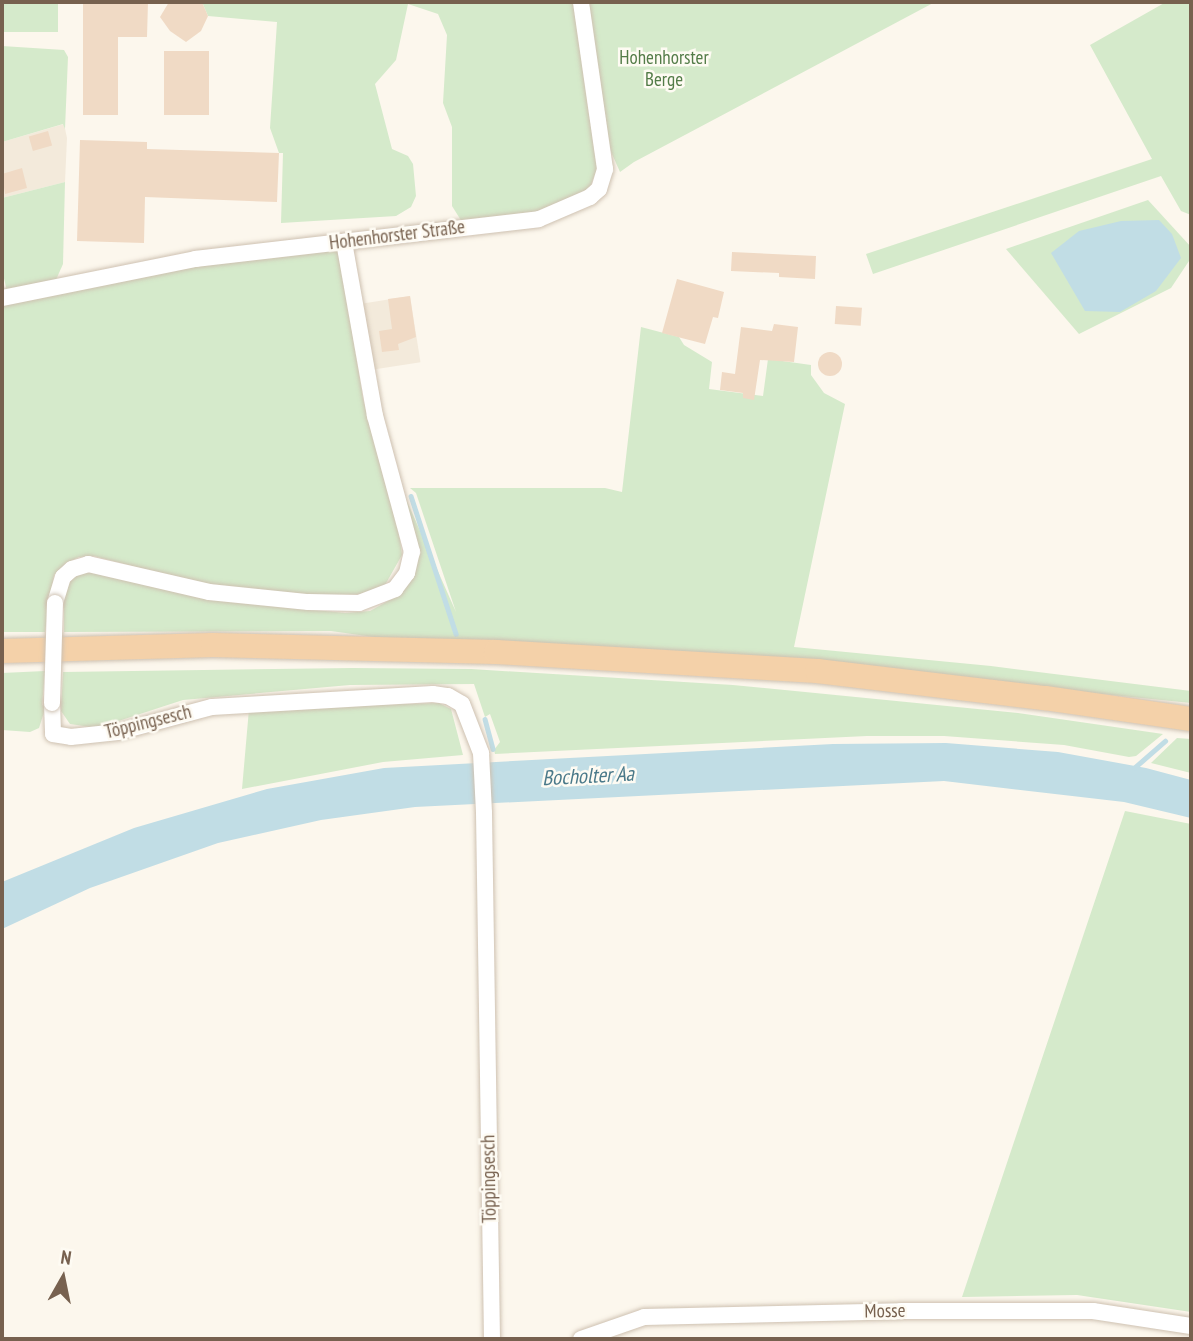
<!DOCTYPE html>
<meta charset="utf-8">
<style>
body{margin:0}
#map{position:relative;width:1193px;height:1341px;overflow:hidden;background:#fcf7ed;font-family:"PT Sans Narrow",sans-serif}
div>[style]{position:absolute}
.residential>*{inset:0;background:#f3eadb;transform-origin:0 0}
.green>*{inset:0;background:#d5eacb;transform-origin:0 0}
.water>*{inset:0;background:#c1dde5}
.stream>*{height:4.5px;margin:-2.25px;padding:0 2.25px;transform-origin:2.25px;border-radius:2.25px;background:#c1dde5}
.building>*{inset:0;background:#f0dac5;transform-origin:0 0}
.round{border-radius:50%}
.roads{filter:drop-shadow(0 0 2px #cec1b1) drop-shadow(0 0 2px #cec1b1)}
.minor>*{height:16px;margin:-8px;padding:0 8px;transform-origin:8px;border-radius:8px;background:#fff}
.trunk>*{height:24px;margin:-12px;padding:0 12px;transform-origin:12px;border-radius:12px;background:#f4d1a9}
.bridges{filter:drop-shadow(0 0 2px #cec1b1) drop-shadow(0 0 2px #cec1b1)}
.minor-bridge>*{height:16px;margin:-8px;padding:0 8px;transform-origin:8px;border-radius:8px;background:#fff}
span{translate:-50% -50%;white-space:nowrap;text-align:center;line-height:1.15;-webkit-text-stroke:5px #fefbf3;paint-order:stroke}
.park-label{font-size:19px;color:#537c48}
.street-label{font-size:19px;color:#77614f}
.water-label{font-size:21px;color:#4a7989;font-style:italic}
.frame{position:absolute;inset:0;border:4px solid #77614f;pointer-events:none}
.north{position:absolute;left:28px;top:1243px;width:70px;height:70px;-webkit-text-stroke:5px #fefbf3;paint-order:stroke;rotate:9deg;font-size:19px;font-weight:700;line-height:28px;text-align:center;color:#77614f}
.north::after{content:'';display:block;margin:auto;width:24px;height:32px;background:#77614f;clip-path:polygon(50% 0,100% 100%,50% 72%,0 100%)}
</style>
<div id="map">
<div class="residential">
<i style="clip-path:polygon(64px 124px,67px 138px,65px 182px,2px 198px,2px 142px)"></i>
<i style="left:410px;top:296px;width:67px;height:49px;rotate:81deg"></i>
</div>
<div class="green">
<i style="left:2px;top:2px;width:56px;height:30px"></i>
<i style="clip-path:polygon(202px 2px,574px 2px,589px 115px,602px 156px,590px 187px,557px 208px,540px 213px,462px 222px,452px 206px,452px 127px,443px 103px,447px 35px,438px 14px,408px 4px,396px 60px,375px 84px,392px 149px,408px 156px,413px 164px,416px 196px,411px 207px,396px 216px,281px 223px,283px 153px,279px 153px,270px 128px,277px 22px,208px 16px)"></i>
<i style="clip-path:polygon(585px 2px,935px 2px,634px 162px,620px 172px,608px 145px)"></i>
<i style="clip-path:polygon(1166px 2px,1191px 2px,1191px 215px,1181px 211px,1161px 176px,873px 274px,866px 254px,1152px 159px,1090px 45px)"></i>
<i style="clip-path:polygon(2px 46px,64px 50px,68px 57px,65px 129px,63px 124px,2px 142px)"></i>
<i style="clip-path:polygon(65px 182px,63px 264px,55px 282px,7px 291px,2px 270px,2px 198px)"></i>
<i style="clip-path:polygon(1148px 200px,1191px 247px,1191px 258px,1171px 288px,1079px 334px,1006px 249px)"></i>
<i style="clip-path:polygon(339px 250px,363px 399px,398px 526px,402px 555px,385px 585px,368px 594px,310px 596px,193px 582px,94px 556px,79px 557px,66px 563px,54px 575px,45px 632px,2px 632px,2px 304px,170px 271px,270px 255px)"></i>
<i style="clip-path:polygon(641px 327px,679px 337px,684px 345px,712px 362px,709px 389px,763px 396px,768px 359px,811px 365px,811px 375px,824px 393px,845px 404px,794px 647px,991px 666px,1191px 691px,1191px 703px,1052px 689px,402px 641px,331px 631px,64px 632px,64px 591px,73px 575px,91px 570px,257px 604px,345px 613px,370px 611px,397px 596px,415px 570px,406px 499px,456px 612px,416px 493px,410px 488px,605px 488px,622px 492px)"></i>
<i style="clip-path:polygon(352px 668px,471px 669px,733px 685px,1018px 713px,1163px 734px,1136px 756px,1129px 757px,1064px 745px,944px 736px,867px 736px,495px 754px,494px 750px,500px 742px,490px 714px,485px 717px,474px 684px,350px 685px,183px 700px,97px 728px,70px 724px,61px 711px,63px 672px)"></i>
<i style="clip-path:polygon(45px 671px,42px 705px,46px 706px,39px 728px,30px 732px,2px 730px,2px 673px)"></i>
<i style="clip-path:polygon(439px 703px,451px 709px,463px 755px,383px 762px,242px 789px,249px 709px)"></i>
<i style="clip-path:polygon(1177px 738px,1191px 739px,1191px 773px,1151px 763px)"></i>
<i style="clip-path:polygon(1125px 811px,1191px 824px,1191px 1312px,1077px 1295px,962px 1297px)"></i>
</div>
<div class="water">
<i style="clip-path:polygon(1159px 220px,1172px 234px,1181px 258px,1156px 291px,1120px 312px,1085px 311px,1051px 253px,1079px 231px,1121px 221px)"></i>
<i style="clip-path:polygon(946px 743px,1058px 752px,1146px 768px,1191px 780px,1191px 818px,1124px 802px,944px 781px,415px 807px,321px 820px,218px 843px,90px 888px,2px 929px,2px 882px,134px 828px,267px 789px,384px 768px,833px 744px)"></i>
</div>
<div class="stream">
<i style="left:411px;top:496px;width:145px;rotate:71.9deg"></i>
<i style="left:485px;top:719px;width:31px;rotate:75deg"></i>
<i style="left:1134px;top:768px;width:41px;rotate:-41.1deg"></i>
</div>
<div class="building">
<i style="clip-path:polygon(83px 2px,148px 2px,147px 37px,118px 37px,118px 115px,83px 115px)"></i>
<i style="clip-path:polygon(169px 2px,202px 2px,208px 16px,201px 31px,186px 42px,170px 31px,160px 17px)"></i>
<i style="left:164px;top:51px;width:45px;height:64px"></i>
<i style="left:48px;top:131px;width:15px;height:20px;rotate:74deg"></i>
<i style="clip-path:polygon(80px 140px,147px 142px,147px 149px,279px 153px,277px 202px,145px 197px,144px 243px,77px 241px)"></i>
<i style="clip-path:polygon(22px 168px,27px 188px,5px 194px,2px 174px)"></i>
<i style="clip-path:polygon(732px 252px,816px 256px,815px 279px,779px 277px,779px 273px,731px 271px)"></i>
<i style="clip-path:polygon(677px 279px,724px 292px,718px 318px,713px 317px,705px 344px,662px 333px)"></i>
<i style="clip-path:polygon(410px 296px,416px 337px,398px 344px,399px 350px,382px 352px,379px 331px,392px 329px,388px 299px)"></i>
<i style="left:836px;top:306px;width:26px;height:18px;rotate:4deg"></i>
<i style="clip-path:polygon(774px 324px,798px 327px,794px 362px,760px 360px,754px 400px,743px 398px,743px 393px,720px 390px,722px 372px,735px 374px,741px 327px,772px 331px)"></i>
<i class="round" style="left:818px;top:352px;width:24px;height:24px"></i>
</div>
<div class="roads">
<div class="minor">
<i style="left:2px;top:298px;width:197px;rotate:-11.4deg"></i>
<i style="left:195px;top:259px;width:346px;rotate:-6.6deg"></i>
<i style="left:539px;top:219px;width:56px;rotate:-23.3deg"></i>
<i style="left:590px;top:197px;width:12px;rotate:-42deg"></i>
<i style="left:599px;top:189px;width:21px;rotate:-73deg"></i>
<i style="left:605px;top:169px;width:169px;rotate:-98.2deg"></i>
<i style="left:55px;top:603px;width:27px;rotate:-73deg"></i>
<i style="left:63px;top:577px;width:12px;rotate:-42deg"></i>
<i style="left:72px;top:569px;width:17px;rotate:-17deg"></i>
<i style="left:88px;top:564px;width:124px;rotate:13deg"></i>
<i style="left:209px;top:592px;width:100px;rotate:5.8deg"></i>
<i style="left:308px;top:602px;width:51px;rotate:1.1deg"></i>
<i style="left:359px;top:603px;width:39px;rotate:-21deg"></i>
<i style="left:395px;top:589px;width:20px;rotate:-53deg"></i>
<i style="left:407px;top:573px;width:22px;rotate:-77deg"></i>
<i style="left:412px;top:552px;width:141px;rotate:-105.2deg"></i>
<i style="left:375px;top:416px;width:177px;rotate:-100.1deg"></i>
<i style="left:52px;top:703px;width:31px;rotate:88deg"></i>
<i style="left:53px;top:734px;width:18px;rotate:9deg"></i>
<i style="left:71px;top:737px;width:47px;rotate:-6.1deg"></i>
<i style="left:118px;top:732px;width:97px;rotate:-14.9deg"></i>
<i style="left:212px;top:707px;width:221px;rotate:-3.4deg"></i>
<i style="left:433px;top:694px;width:15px;rotate:8deg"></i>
<i style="left:448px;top:696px;width:16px;rotate:30deg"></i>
<i style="left:462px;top:704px;width:53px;rotate:68.8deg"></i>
<i style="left:481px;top:753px;width:60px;rotate:87.1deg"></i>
<i style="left:484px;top:813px;width:526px;rotate:89.13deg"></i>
<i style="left:581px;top:1339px;width:67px;rotate:-19.2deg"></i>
<i style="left:644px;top:1317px;width:257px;rotate:-1.3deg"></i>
<i style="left:901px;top:1311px;width:192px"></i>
<i style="left:1093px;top:1311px;width:99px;rotate:8.7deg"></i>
</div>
<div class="trunk">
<i style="left:2px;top:651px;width:211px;rotate:-1.6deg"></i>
<i style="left:213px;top:645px;width:283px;rotate:1.4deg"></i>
<i style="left:496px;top:652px;width:322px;rotate:3.4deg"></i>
<i style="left:817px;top:671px;width:230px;rotate:6.8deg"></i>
<i style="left:1045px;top:698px;width:148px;rotate:8.2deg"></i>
</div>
</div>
<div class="bridges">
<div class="minor-bridge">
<i style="left:52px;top:703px;width:100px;rotate:-88.3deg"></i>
</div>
</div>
<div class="park-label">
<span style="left:664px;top:69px">Hohenhorster<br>Berge</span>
</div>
<div class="street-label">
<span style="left:397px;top:235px;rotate:-7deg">Hohenhorster Straße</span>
<span style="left:148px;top:722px;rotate:-14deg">Töppingsesch</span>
<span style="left:489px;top:1179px;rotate:-91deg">Töppingsesch</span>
<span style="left:885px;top:1311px;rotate:-1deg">Mosse</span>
</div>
<div class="water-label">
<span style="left:588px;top:776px;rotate:-3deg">Bocholter Aa</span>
</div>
<div class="frame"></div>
<div class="north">N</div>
</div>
